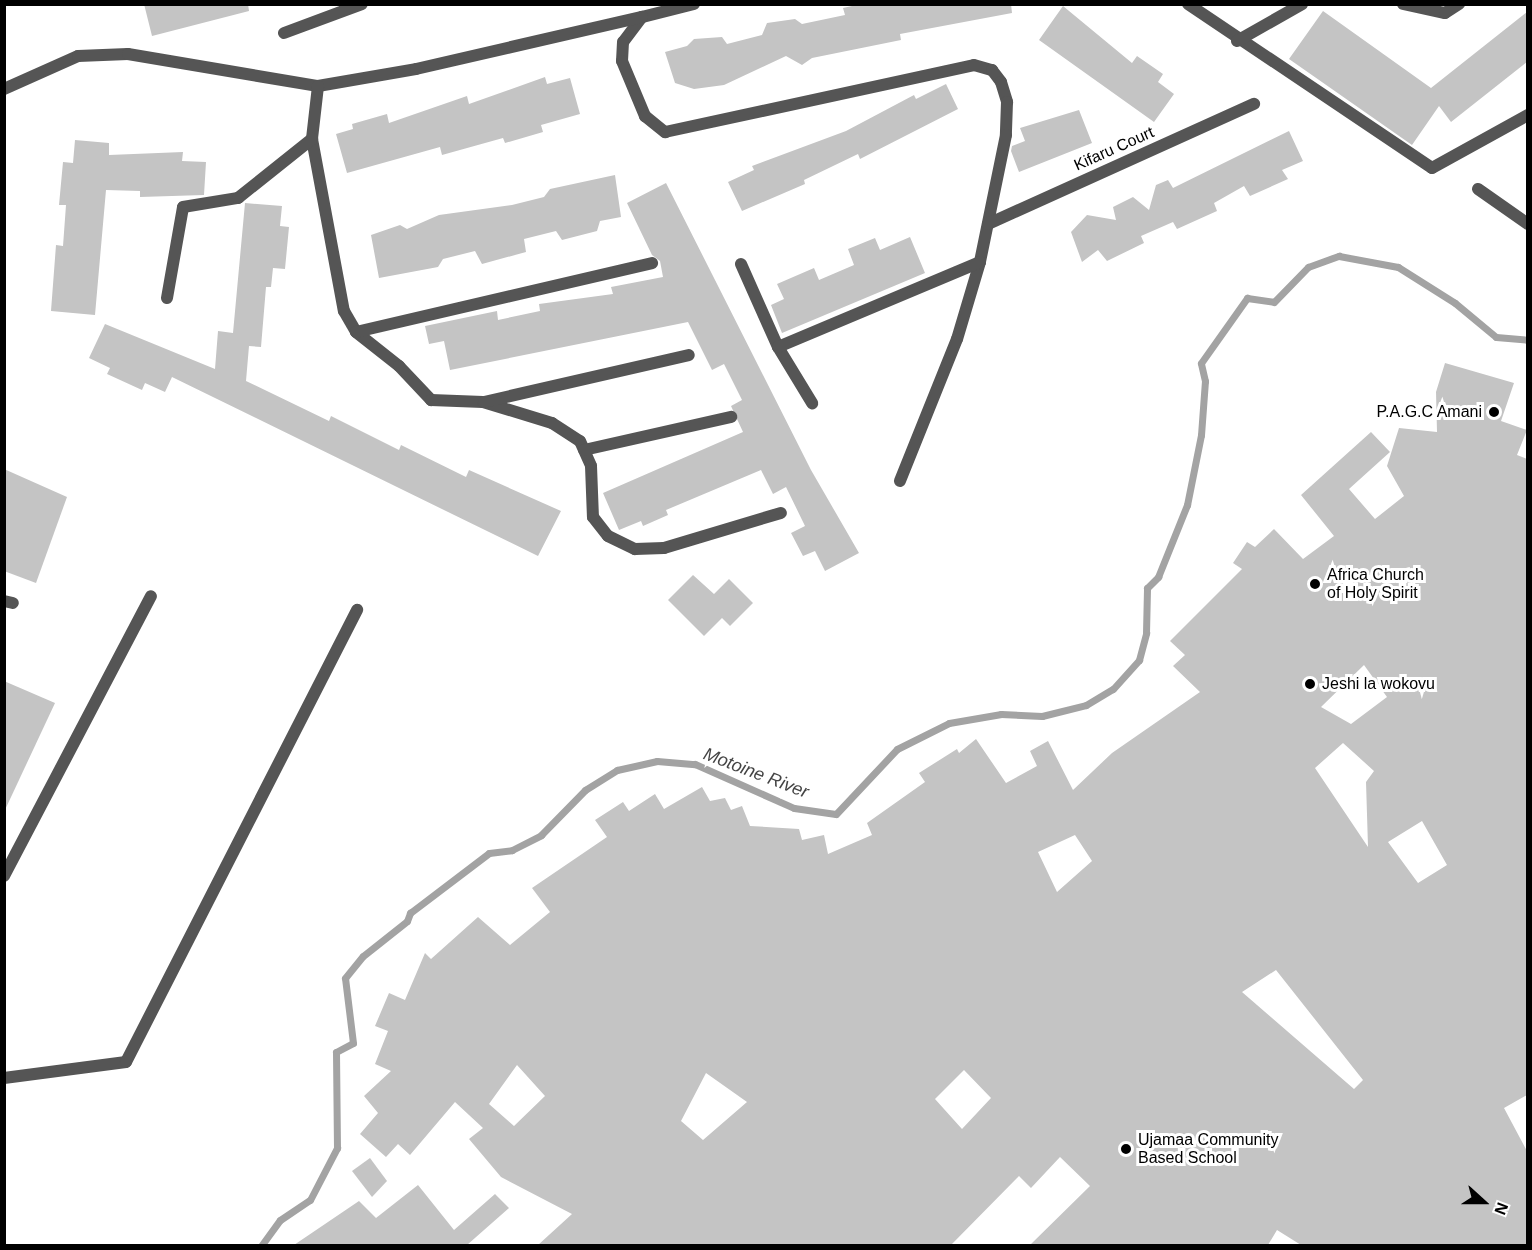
<!DOCTYPE html>
<style>
body{margin:0}
#map{position:relative;width:1532px;height:1250px;overflow:hidden;background:#fff;font-family:Helvetica,sans-serif}
div>[style]{position:absolute}
.stream>*{height:7px;margin:-3.5px;padding:0 3.5px;transform-origin:3.5px;border-radius:3.5px;background:#a3a3a3}
.building>*{inset:0;background:#c4c4c4}
.minor>*{height:12px;margin:-6px;padding:0 6px;transform-origin:6px;border-radius:6px;background:#555}
.dots>*{width:16px;height:16px;translate:-50% -50%;box-sizing:border-box;border:3px solid #fff;border-radius:50%}
span{translate:-50% -50%;white-space:nowrap;text-align:center;line-height:1.15;-webkit-text-stroke:6px #fff;paint-order:stroke}
.street-label{font-size:16px;color:#000}
.poi-label{font-size:16px;color:#000}
.right{translate:-100% -50%;text-align:right}
.left{translate:0 -50%;text-align:left}
.water-label{font-size:18px;color:#444;font-style:italic}
.frame{position:absolute;inset:0;border:6px solid #000;pointer-events:none}
.north{position:absolute;left:1454px;top:1172px;width:60px;height:60px;-webkit-text-stroke:4px #fff;paint-order:stroke;rotate:111deg;font-size:16px;font-weight:700;line-height:24px;text-align:center;color:#000}
.north::after{content:'';display:block;margin:auto;width:21px;height:27px;background:#000;clip-path:polygon(50% 0,100% 100%,50% 72%,0 100%)}
</style>
<div id="map">
<div class="stream">
<i style="left:261px;top:1246px;width:32px;rotate:-54deg"></i>
<i style="left:280px;top:1220px;width:36px;rotate:-34deg"></i>
<i style="left:310px;top:1200px;width:59px;rotate:-62.6deg"></i>
<i style="left:337px;top:1148px;width:96px;rotate:-90.6deg"></i>
<i style="left:336px;top:1052px;width:19px;rotate:-28deg"></i>
<i style="left:353px;top:1043px;width:65px;rotate:-97deg"></i>
<i style="left:345px;top:978px;width:28px;rotate:-51deg"></i>
<i style="left:363px;top:956px;width:56px;rotate:-38.5deg"></i>
<i style="left:407px;top:921px;width:9px;rotate:-69deg"></i>
<i style="left:410px;top:913px;width:99px;rotate:-37.2deg"></i>
<i style="left:489px;top:853px;width:23px;rotate:-7deg"></i>
<i style="left:512px;top:850px;width:33px;rotate:-27deg"></i>
<i style="left:541px;top:835px;width:63px;rotate:-45.6deg"></i>
<i style="left:585px;top:790px;width:38px;rotate:-32deg"></i>
<i style="left:617px;top:770px;width:41px;rotate:-12.7deg"></i>
<i style="left:657px;top:761px;width:38px;rotate:5deg"></i>
<i style="left:695px;top:764px;width:108px;rotate:24deg"></i>
<i style="left:794px;top:808px;width:42px;rotate:8.1deg"></i>
<i style="left:836px;top:814px;width:89px;rotate:-46.8deg"></i>
<i style="left:897px;top:749px;width:58px;rotate:-26.6deg"></i>
<i style="left:949px;top:723px;width:53px;rotate:-9.8deg"></i>
<i style="left:1001px;top:714px;width:41px;rotate:2.8deg"></i>
<i style="left:1042px;top:716px;width:45px;rotate:-14deg"></i>
<i style="left:1086px;top:705px;width:31px;rotate:-31deg"></i>
<i style="left:1113px;top:689px;width:39px;rotate:-48deg"></i>
<i style="left:1139px;top:660px;width:28px;rotate:-75deg"></i>
<i style="left:1146px;top:633px;width:45px;rotate:-88.7deg"></i>
<i style="left:1147px;top:588px;width:16px;rotate:-45deg"></i>
<i style="left:1158px;top:577px;width:78px;rotate:-68.1deg"></i>
<i style="left:1187px;top:505px;width:71px;rotate:-78.7deg"></i>
<i style="left:1201px;top:435px;width:54px;rotate:-85.8deg"></i>
<i style="left:1205px;top:381px;width:18px;rotate:-103deg"></i>
<i style="left:1201px;top:363px;width:80px;rotate:-54.7deg"></i>
<i style="left:1247px;top:298px;width:27px;rotate:8deg"></i>
<i style="left:1274px;top:302px;width:49px;rotate:-45.8deg"></i>
<i style="left:1308px;top:267px;width:33px;rotate:-20deg"></i>
<i style="left:1339px;top:256px;width:60px;rotate:10.6deg"></i>
<i style="left:1398px;top:267px;width:67px;rotate:32.3deg"></i>
<i style="left:1455px;top:303px;width:53px;rotate:39.7deg"></i>
<i style="left:1496px;top:337px;width:32px;rotate:5deg"></i>
</div>
<div class="building">
<i style="clip-path:polygon(144px 4px,248px 4px,249px 11px,152px 36px)"></i>
<i style="clip-path:polygon(861px 4px,1011px 4px,1012px 13px,900px 34px,901px 40px,812px 58px,802px 65px,786px 56px,724px 85px,694px 89px,675px 83px,665px 52px,687px 46px,694px 39px,722px 37px,727px 44px,762px 35px,767px 23px,795px 19px,802px 24px,845px 15px,843px 8px)"></i>
<i style="clip-path:polygon(1063px 6px,1132px 63px,1137px 56px,1163px 74px,1158px 82px,1174px 94px,1154px 122px,1039px 40px)"></i>
<i style="clip-path:polygon(1323px 11px,1431px 88px,1527px 12px,1527px 62px,1451px 122px,1439px 106px,1412px 145px,1289px 59px)"></i>
<i style="clip-path:polygon(545px 77px,547px 84px,570px 78px,580px 114px,541px 125px,543px 132px,505px 143px,503px 138px,442px 155px,440px 147px,347px 173px,336px 134px,353px 129px,352px 124px,387px 114px,389px 123px,467px 96px,469px 104px)"></i>
<i style="clip-path:polygon(946px 84px,958px 109px,860px 159px,858px 154px,804px 180px,805px 184px,742px 211px,728px 182px,754px 170px,752px 166px,846px 131px,914px 95px,916px 99px)"></i>
<i style="clip-path:polygon(1079px 110px,1092px 143px,1019px 172px,1011px 151px,1012px 146px,1025px 141px,1020px 128px)"></i>
<i style="clip-path:polygon(1289px 131px,1303px 161px,1282px 170px,1288px 179px,1250px 196px,1244px 186px,1214px 203px,1217px 211px,1177px 229px,1173px 222px,1141px 236px,1144px 243px,1107px 261px,1098px 250px,1082px 262px,1071px 232px,1087px 215px,1116px 220px,1113px 207px,1133px 197px,1149px 210px,1156px 185px,1168px 180px,1173px 188px)"></i>
<i style="clip-path:polygon(75px 140px,109px 143px,109px 155px,183px 152px,182px 161px,206px 162px,204px 195px,140px 197px,140px 191px,106px 190px,95px 315px,51px 311px,56px 245px,63px 246px,66px 205px,59px 205px,63px 162px,73px 163px)"></i>
<i style="clip-path:polygon(615px 175px,621px 217px,600px 221px,597px 231px,562px 240px,556px 231px,524px 239px,526px 252px,482px 264px,475px 251px,443px 259px,438px 267px,379px 278px,371px 235px,400px 225px,407px 229px,439px 215px,512px 205px,544px 197px,550px 189px)"></i>
<i style="clip-path:polygon(666px 183px,811px 470px,859px 553px,825px 571px,815px 551px,803px 556px,791px 533px,805px 526px,786px 487px,773px 494px,761px 470px,666px 510px,668px 515px,643px 526px,641px 521px,619px 530px,603px 493px,743px 432px,731px 406px,742px 400px,724px 364px,712px 370px,688px 322px,450px 370px,444px 341px,429px 344px,425px 326px,497px 311px,498px 320px,540px 311px,539px 304px,613px 294px,611px 287px,663px 277px,660px 261px,652px 255px,627px 203px)"></i>
<i style="clip-path:polygon(245px 203px,282px 206px,280px 226px,289px 227px,285px 269px,273px 268px,271px 287px,266px 287px,261px 347px,249px 346px,246px 381px,329px 421px,331px 416px,399px 450px,401px 445px,466px 477px,469px 470px,561px 511px,538px 556px,172px 377px,165px 392px,145px 383px,142px 390px,107px 374px,110px 368px,89px 358px,105px 324px,215px 369px,218px 331px,233px 333px)"></i>
<i style="clip-path:polygon(910px 237px,925px 273px,782px 333px,771px 305px,784px 299px,777px 284px,814px 268px,819px 280px,854px 265px,848px 249px,875px 238px,880px 250px)"></i>
<i style="clip-path:polygon(evenodd,1445px 363px,1514px 383px,1501px 421px,1527px 430px,1517px 455px,1527px 459px,1527px 1095px,1504px 1108px,1527px 1151px,1527px 1245px,1301px 1245px,1277px 1230px,1268px 1245px,1030px 1245px,1090px 1186px,1060px 1157px,1031px 1188px,1019px 1176px,951px 1245px,538px 1245px,572px 1214px,501px 1177px,469px 1139px,483px 1128px,455px 1102px,410px 1155px,398px 1144px,386px 1157px,360px 1134px,378px 1113px,364px 1096px,391px 1071px,375px 1064px,388px 1031px,375px 1026px,389px 993px,405px 1000px,425px 953px,431px 959px,478px 917px,510px 945px,550px 912px,532px 888px,607px 837px,595px 820px,623px 802px,629px 811px,655px 794px,664px 809px,702px 787px,710px 801px,725px 798px,731px 810px,742px 806px,750px 826px,799px 829px,802px 840px,824px 835px,828px 854px,872px 835px,867px 823px,925px 782px,919px 773px,957px 749px,959px 753px,976px 739px,1006px 783px,1037px 766px,1030px 751px,1048px 741px,1073px 790px,1112px 753px,1200px 692px,1173px 666px,1185px 655px,1170px 641px,1242px 569px,1233px 563px,1247px 542px,1255px 547px,1274px 529px,1303px 559px,1334px 536px,1301px 495px,1371px 432px,1390px 452px,1349px 489px,1375px 519px,1404px 496px,1387px 466px,1399px 428px,1437px 432px,1436px 392px,1445px 363px,1364px 665px,1387px 697px,1351px 724px,1321px 707px,1364px 665px,1445px 363px,1343px 743px,1374px 771px,1366px 782px,1368px 847px,1315px 768px,1343px 743px,1445px 363px,1422px 821px,1447px 865px,1418px 883px,1388px 842px,1422px 821px,1445px 363px,1075px 835px,1092px 861px,1057px 892px,1038px 852px,1075px 835px,1445px 363px,1276px 970px,1363px 1080px,1354px 1089px,1242px 992px,1276px 970px,1445px 363px,517px 1065px,545px 1096px,514px 1126px,489px 1104px,517px 1065px,1445px 363px,964px 1070px,991px 1098px,962px 1129px,935px 1099px,964px 1070px,1445px 363px,706px 1073px,747px 1102px,703px 1140px,681px 1121px,706px 1073px)"></i>
<i style="clip-path:polygon(4px 469px,67px 497px,36px 583px,4px 571px)"></i>
<i style="clip-path:polygon(693px 575px,714px 594px,729px 579px,753px 603px,730px 626px,722px 618px,704px 636px,668px 600px)"></i>
<i style="clip-path:polygon(4px 681px,55px 703px,4px 812px)"></i>
<i style="clip-path:polygon(370px 1158px,387px 1181px,372px 1197px,352px 1171px)"></i>
<i style="clip-path:polygon(418px 1185px,454px 1230px,495px 1194px,509px 1208px,467px 1245px,294px 1245px,359px 1201px,376px 1218px)"></i>
</div>
<div class="minor">
<i style="left:694px;top:4px;width:54px;rotate:166deg"></i>
<i style="left:642px;top:17px;width:31px;rotate:127deg"></i>
<i style="left:623px;top:42px;width:19px;rotate:93deg"></i>
<i style="left:622px;top:61px;width:60px;rotate:67.3deg"></i>
<i style="left:645px;top:116px;width:26px;rotate:39deg"></i>
<i style="left:665px;top:132px;width:316px;rotate:-12.2deg"></i>
<i style="left:974px;top:65px;width:19px;rotate:16deg"></i>
<i style="left:992px;top:70px;width:15px;rotate:53deg"></i>
<i style="left:1001px;top:82px;width:21px;rotate:73deg"></i>
<i style="left:1007px;top:102px;width:33px;rotate:92deg"></i>
<i style="left:1006px;top:135px;width:130px;rotate:101.6deg"></i>
<i style="left:980px;top:262px;width:80px;rotate:106.6deg"></i>
<i style="left:957px;top:339px;width:153px;rotate:111.9deg"></i>
<i style="left:1188px;top:4px;width:294px;rotate:33.9deg"></i>
<i style="left:1432px;top:168px;width:110px;rotate:-28.9deg"></i>
<i style="left:1403px;top:4px;width:43px;rotate:12.1deg"></i>
<i style="left:1445px;top:13px;width:17px;rotate:-33deg"></i>
<i style="left:284px;top:33px;width:83px;rotate:-20.4deg"></i>
<i style="left:1237px;top:41px;width:75px;rotate:-29.6deg"></i>
<i style="left:318px;top:86px;width:99px;rotate:-9.8deg"></i>
<i style="left:416px;top:69px;width:232px;rotate:-13deg"></i>
<i style="left:4px;top:89px;width:81px;rotate:-24deg"></i>
<i style="left:78px;top:56px;width:50px;rotate:-2.3deg"></i>
<i style="left:128px;top:54px;width:193px;rotate:9.6deg"></i>
<i style="left:318px;top:86px;width:53px;rotate:96.5deg"></i>
<i style="left:312px;top:139px;width:175px;rotate:79.5deg"></i>
<i style="left:344px;top:311px;width:24px;rotate:60deg"></i>
<i style="left:356px;top:332px;width:55px;rotate:38.3deg"></i>
<i style="left:399px;top:366px;width:47px;rotate:46.7deg"></i>
<i style="left:431px;top:400px;width:52px;rotate:2.2deg"></i>
<i style="left:483px;top:402px;width:72px;rotate:16.9deg"></i>
<i style="left:552px;top:423px;width:33px;rotate:33deg"></i>
<i style="left:580px;top:441px;width:27px;rotate:66deg"></i>
<i style="left:591px;top:466px;width:51px;rotate:87.8deg"></i>
<i style="left:593px;top:517px;width:24px;rotate:52deg"></i>
<i style="left:608px;top:536px;width:30px;rotate:26deg"></i>
<i style="left:635px;top:549px;width:29px;rotate:-2deg"></i>
<i style="left:664px;top:548px;width:122px;rotate:-16.7deg"></i>
<i style="left:1478px;top:189px;width:61px;rotate:35deg"></i>
<i style="left:988px;top:224px;width:292px;rotate:-24.3deg"></i>
<i style="left:741px;top:264px;width:91px;rotate:66deg"></i>
<i style="left:778px;top:347px;width:66px;rotate:58.7deg"></i>
<i style="left:167px;top:298px;width:92px;rotate:-80deg"></i>
<i style="left:183px;top:207px;width:56px;rotate:-9.3deg"></i>
<i style="left:238px;top:198px;width:95px;rotate:-38.6deg"></i>
<i style="left:356px;top:332px;width:304px;rotate:-13.1deg"></i>
<i style="left:778px;top:347px;width:219px;rotate:-22.8deg"></i>
<i style="left:484px;top:402px;width:210px;rotate:-12.9deg"></i>
<i style="left:584px;top:450px;width:151px;rotate:-12.7deg"></i>
<i style="left:4px;top:601px;width:9px;rotate:13deg"></i>
<i style="left:4px;top:876px;width:316px;rotate:-62.3deg"></i>
<i style="left:4px;top:1078px;width:123px;rotate:-7.5deg"></i>
<i style="left:126px;top:1062px;width:508px;rotate:-62.93deg"></i>
</div>
<div class="dots">
<i style="left:1494px;top:412px;background:#000"></i>
<i style="left:1315px;top:584px;background:#000"></i>
<i style="left:1310px;top:684px;background:#000"></i>
<i style="left:1126px;top:1149px;background:#000"></i>
</div>
<div class="street-label">
<span style="left:1114px;top:149px;rotate:-24deg">Kifaru Court</span>
</div>
<div class="poi-label">
<span class="right" style="left:1482px;top:412px">P.A.G.C Amani</span>
<span class="left" style="left:1327px;top:584px">Africa Church<br>of Holy Spirit</span>
<span class="left" style="left:1322px;top:684px">Jeshi la wokovu</span>
<span class="left" style="left:1138px;top:1149px">Ujamaa Community<br>Based School</span>
</div>
<div class="water-label">
<span style="left:756px;top:773px;rotate:21deg">Motoine River</span>
</div>
<div class="frame"></div>
<div class="north">N</div>
</div>
